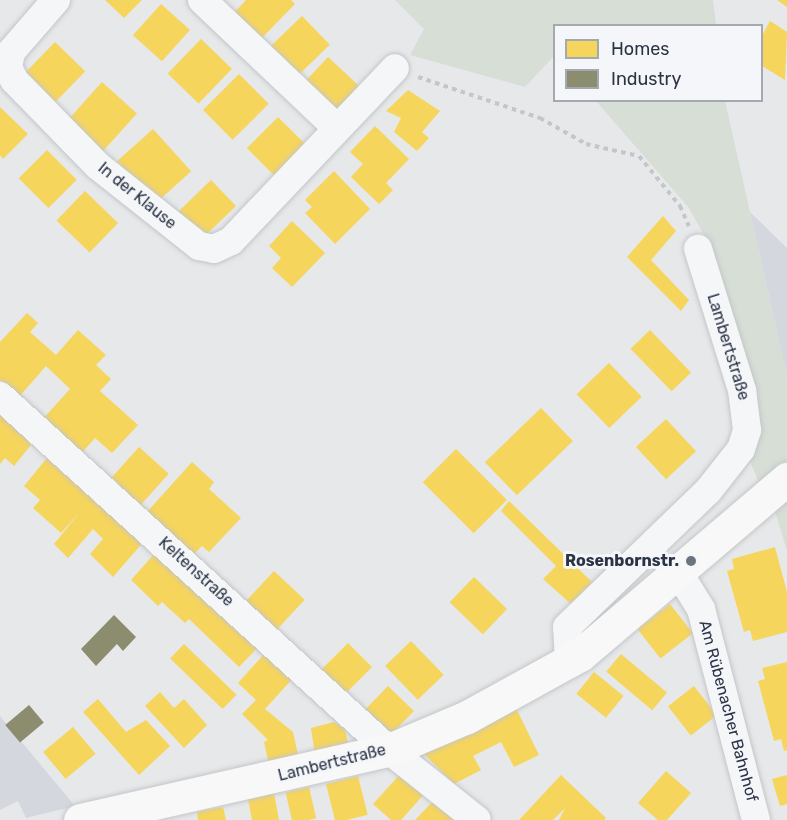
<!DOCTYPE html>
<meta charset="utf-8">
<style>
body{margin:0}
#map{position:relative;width:787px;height:820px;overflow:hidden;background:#e6e8ea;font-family:Rubik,sans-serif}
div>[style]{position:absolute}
.built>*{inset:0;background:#d4d7dd}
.green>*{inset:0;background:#d6ded6}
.homes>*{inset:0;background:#f6d55c;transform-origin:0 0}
.industry>*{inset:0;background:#8c8c6e;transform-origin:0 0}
.path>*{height:4px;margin-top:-2px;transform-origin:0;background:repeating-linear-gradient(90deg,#c5c6ca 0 4.5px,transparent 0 9px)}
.roads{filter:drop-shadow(0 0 2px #c4c6c8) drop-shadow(0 0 2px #c4c6c8)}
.street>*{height:28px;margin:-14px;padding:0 14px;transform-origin:14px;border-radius:14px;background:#f5f6f7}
.secondary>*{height:33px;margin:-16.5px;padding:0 16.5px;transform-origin:16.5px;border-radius:16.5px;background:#f8f8f8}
.dots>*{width:16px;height:16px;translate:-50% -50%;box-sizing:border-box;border:3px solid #f4f6f9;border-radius:50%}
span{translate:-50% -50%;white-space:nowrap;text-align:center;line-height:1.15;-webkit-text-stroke:6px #f4f6f9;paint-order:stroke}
.street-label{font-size:16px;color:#2b3445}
.poi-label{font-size:16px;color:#2b3445;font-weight:700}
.right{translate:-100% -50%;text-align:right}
.legend{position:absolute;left:553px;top:24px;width:210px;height:78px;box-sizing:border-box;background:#f4f6f9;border:2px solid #a4a8b1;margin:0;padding:8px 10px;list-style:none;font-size:18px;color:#2b3445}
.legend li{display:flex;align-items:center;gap:12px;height:30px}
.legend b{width:30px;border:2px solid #a4a8b1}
</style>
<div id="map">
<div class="built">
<i style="clip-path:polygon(750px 212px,787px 248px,787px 376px)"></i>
<i style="clip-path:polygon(0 716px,75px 806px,26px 818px,18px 801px,0 810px)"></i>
</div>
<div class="green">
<i style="clip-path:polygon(395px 0,713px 0,716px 25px,554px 26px,554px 56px,525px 87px,410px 55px,424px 29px)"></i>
<i style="clip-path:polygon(596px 101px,725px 101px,787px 376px,787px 463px,761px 487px,748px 457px,708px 242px,689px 208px)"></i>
<i style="clip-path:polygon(787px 497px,787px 551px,774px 508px)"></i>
</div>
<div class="homes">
<i style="clip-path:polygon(105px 0,142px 0,124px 18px)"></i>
<i style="clip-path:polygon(246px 0,291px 0,295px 4px,257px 43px,230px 17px)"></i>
<i style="clip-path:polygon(777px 0,787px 0,787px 7px)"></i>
<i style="left:161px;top:4px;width:39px;height:42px;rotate:42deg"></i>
<i style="left:302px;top:16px;width:40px;height:50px;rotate:46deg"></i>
<i style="clip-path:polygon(770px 21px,787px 32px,785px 80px,762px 66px,762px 36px)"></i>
<i style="left:201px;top:39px;width:43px;height:48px;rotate:44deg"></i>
<i style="left:55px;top:42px;width:42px;height:45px;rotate:44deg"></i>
<i style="left:328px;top:57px;width:44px;height:40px;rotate:43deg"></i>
<i style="left:239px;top:74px;width:42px;height:51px;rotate:45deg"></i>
<i style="left:102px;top:82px;width:47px;height:51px;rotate:42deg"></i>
<i style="clip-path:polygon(408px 90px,440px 111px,422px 132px,429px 138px,417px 151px,394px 132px,401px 118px,386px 111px)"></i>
<i style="clip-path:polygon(0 107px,28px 134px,3px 159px,0 155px)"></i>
<i style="left:278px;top:117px;width:38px;height:44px;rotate:45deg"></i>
<i style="clip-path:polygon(375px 126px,409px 159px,386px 183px,393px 190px,379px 204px,351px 177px,363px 164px,350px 152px)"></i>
<i style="left:153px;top:129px;width:57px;height:48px;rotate:48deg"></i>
<i style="left:47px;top:150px;width:42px;height:40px;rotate:45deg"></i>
<i style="clip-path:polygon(334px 171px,370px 209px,335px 244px,305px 213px,312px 207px,305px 200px)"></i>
<i style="left:211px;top:180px;width:36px;height:47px;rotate:46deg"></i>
<i style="left:85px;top:191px;width:46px;height:41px;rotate:44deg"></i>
<i style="clip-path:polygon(663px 216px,676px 231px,651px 260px,689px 300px,681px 311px,627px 257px)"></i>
<i style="clip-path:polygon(292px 221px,325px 253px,292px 287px,272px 268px,281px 258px,269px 246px)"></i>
<i style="clip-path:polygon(27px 313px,38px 323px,30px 332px,56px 355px,78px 330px,106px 355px,96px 365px,111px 379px,100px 391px,138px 425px,112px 453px,95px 438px,79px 456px,41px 421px,70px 389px,46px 366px,19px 397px,0 380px,0 342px)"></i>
<i style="left:650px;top:330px;width:59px;height:27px;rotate:46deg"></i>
<i style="left:609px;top:363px;width:47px;height:45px;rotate:46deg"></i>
<i style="clip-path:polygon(0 405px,35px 440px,14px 466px,5px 458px,0 464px)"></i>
<i style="left:541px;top:408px;width:46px;height:78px;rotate:46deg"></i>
<i style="left:666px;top:419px;width:44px;height:41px;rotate:47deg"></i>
<i style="left:139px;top:447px;width:40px;height:46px;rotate:42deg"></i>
<i style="left:456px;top:449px;width:72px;height:47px;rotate:45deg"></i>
<i style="clip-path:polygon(47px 458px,146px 539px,113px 577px,90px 554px,103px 539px,93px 529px,68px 558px,54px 544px,79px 513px,61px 533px,33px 508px,40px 500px,24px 486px)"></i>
<i style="clip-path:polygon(192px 462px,214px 482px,209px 489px,241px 518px,209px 552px,202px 546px,193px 555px,147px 512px)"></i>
<i style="clip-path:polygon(509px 501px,592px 582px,571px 604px,543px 579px,556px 566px,501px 511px)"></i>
<i style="clip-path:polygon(775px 547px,787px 592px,787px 632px,753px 641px,750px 630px,744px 632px,727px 571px,734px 569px,732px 559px)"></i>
<i style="clip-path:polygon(156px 552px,259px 646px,239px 667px,189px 619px,185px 623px,162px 602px,158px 606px,131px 580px)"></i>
<i style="left:274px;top:571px;width:42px;height:41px;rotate:43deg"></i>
<i style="left:474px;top:577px;width:46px;height:35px;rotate:44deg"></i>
<i style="left:670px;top:604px;width:37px;height:41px;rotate:52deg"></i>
<i style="left:411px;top:641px;width:47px;height:36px;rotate:46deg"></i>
<i style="left:348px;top:643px;width:34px;height:40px;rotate:45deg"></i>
<i style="left:184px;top:644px;width:73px;height:20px;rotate:44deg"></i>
<i style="clip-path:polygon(266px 652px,293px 678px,265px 709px,293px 732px,299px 759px,269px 765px,264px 742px,268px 740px,242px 714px,256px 700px,238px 683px)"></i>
<i style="left:621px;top:654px;width:60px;height:23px;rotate:40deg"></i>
<i style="clip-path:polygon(787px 662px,787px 750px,784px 751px,781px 739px,774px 741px,758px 681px,765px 679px,762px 668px)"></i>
<i style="left:594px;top:672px;width:38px;height:28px;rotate:39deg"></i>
<i style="left:388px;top:686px;width:36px;height:37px;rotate:44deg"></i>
<i style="left:694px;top:686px;width:37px;height:33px;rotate:52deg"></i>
<i style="clip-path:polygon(160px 692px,174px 708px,184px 699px,207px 725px,184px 748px,145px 706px)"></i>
<i style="clip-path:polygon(98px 699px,126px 732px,146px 720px,170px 746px,139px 775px,83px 712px)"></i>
<i style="clip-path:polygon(514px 704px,539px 755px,514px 767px,501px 742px,473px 756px,481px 770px,454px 784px,421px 751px)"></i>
<i style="clip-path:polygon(334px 722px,345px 729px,349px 749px,315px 756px,311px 728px)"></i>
<i style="left:73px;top:727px;width:35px;height:39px;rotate:50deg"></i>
<i style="clip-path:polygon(403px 771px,426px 792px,401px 820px,391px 820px,373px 804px)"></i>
<i style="clip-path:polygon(666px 771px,691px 793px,667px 820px,658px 820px,638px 803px)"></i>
<i style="clip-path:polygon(561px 775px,606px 818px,604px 820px,559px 820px,565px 808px,553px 820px,519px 820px)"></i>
<i style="clip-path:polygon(787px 775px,787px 804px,780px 806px,772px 779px)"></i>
<i style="left:358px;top:776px;width:40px;height:33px;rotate:76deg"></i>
<i style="left:309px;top:787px;width:32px;height:24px;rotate:77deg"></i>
<i style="clip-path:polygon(274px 793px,279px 820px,252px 820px,248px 799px)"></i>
<i style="clip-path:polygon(435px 799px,457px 820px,415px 820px)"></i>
<i style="clip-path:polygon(223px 807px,226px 820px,198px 820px,197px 812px)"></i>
</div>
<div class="industry">
<i style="clip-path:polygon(114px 615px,136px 637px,123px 651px,117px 644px,96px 666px,81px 649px)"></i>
<i style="left:29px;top:705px;width:23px;height:31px;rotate:50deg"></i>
</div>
<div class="path">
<i style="left:418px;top:77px;width:129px;rotate:18.6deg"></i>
<i style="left:540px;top:118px;width:53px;rotate:29.5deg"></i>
<i style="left:586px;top:144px;width:54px;rotate:12.8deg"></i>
<i style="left:639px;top:156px;width:65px;rotate:50.6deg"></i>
<i style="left:680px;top:206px;width:22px;rotate:66deg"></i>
</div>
<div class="roads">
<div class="street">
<i style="left:56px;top:0;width:69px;rotate:130.9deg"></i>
<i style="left:11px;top:52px;width:15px;rotate:101deg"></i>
<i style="left:8px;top:67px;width:14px;rotate:65deg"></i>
<i style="left:14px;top:80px;width:120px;rotate:45.7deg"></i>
<i style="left:98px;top:166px;width:129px;rotate:38.4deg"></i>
<i style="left:199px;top:246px;width:15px;rotate:11deg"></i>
<i style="left:214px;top:249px;width:19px;rotate:-25deg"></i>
<i style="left:231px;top:241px;width:238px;rotate:-46.5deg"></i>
<i style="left:202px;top:0;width:185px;rotate:43.5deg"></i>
<i style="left:0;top:396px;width:526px;rotate:42.3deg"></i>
<i style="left:389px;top:750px;width:112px;rotate:38.5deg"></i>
<i style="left:678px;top:572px;width:44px;rotate:58.1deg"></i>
<i style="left:701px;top:609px;width:218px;rotate:75.4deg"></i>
<i style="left:569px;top:662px;width:35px;rotate:-93deg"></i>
<i style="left:567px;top:627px;width:196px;rotate:-44deg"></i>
<i style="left:708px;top:491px;width:53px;rotate:-51.8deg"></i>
<i style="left:741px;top:449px;width:20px;rotate:-72deg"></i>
<i style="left:747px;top:430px;width:40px;rotate:-97.1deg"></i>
<i style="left:742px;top:390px;width:148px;rotate:-107.3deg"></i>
</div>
<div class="secondary">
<i style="left:80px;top:820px;width:317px;rotate:-12.8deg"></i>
<i style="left:389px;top:750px;width:85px;rotate:-22.9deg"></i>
<i style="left:467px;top:717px;width:129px;rotate:-28.8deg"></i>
<i style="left:580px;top:655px;width:272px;rotate:-40.4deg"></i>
</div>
</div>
<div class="dots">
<i style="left:691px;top:561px;background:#6c737f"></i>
</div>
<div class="street-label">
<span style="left:137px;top:196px;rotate:39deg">In der Klause</span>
<span style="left:728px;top:347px;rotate:73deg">Lambertstraße</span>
<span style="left:196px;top:572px;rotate:42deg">Keltenstraße</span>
<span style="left:728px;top:711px;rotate:75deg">Am Rübenacher Bahnhof</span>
<span style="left:332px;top:763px;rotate:-14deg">Lambertstraße</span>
</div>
<div class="poi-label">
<span class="right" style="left:679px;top:561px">Rosenbornstr.</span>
</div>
<ul class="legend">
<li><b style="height:16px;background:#f6d55c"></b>Homes</li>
<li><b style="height:16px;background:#8c8c6e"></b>Industry</li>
</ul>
</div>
